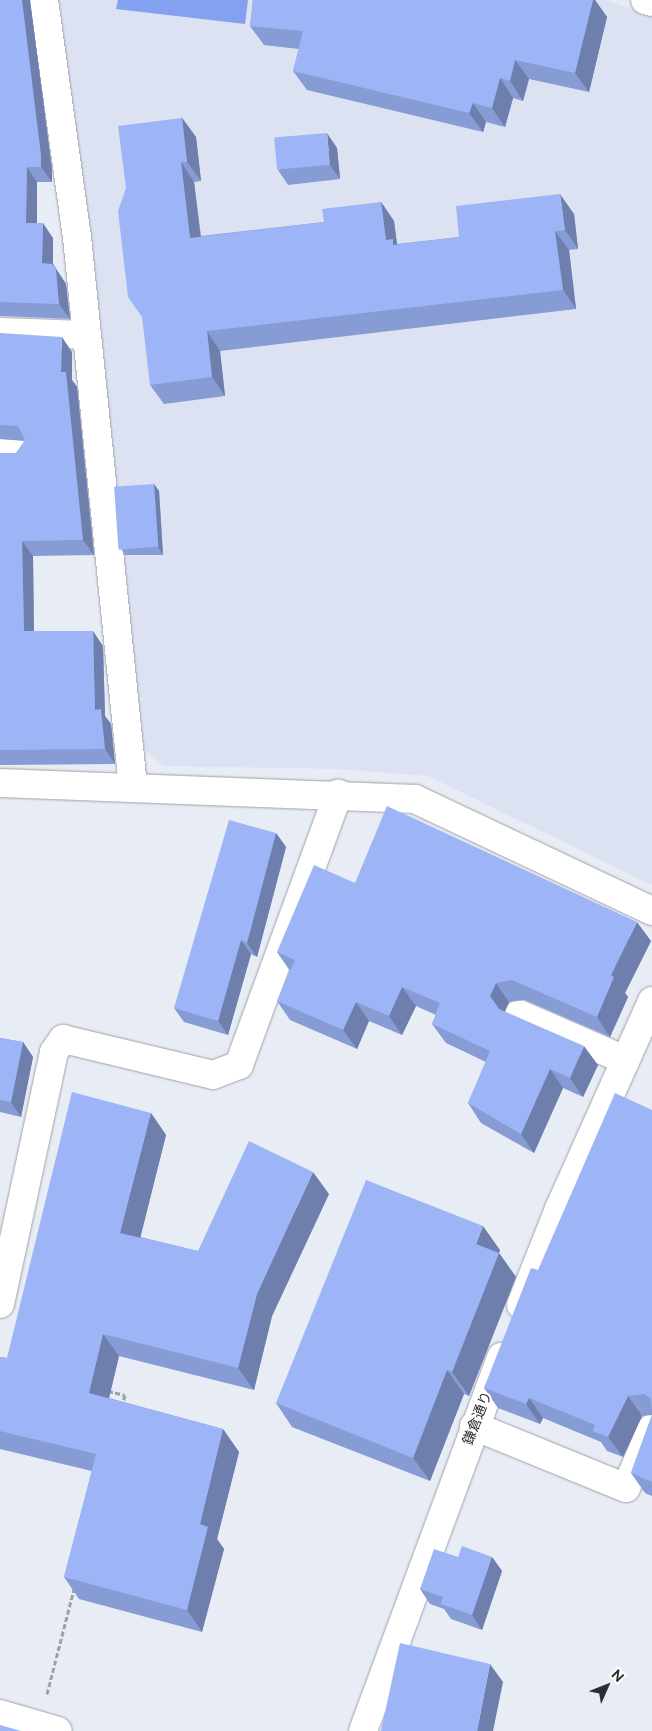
<!DOCTYPE html>
<meta charset="utf-8">
<style>
body{margin:0}
#map{position:relative;width:652px;height:1731px;overflow:hidden;background:#e8ecf4;font-family:Raleway,"Noto Sans JP",sans-serif}
div>[style]{position:absolute}
.built>*{inset:0;background:#dce2f2}
.water>*{inset:0;background:#84a0f1}
.path>*{height:3px;margin-top:-1.5px;transform-origin:0;background:repeating-linear-gradient(90deg,#9da0a6 0 5px,transparent 0 7.5px)}
.roads{filter:drop-shadow(0 0 1px #9ea1a9) drop-shadow(0 0 1px #9ea1a9)}
.minor>*{height:28px;margin:-14px;padding:0 14px;transform-origin:14px;border-radius:14px;background:#fff}
.wall>*{inset:0;background:#879cd4}
.shaded-wall>*{inset:0;background:#6e7fad}
.building>*{inset:0;background:#9db5f7;transform-origin:0 0}
span{translate:-50% -50%;white-space:nowrap;text-align:center;line-height:1.15;-webkit-text-stroke:4.5px #fff;paint-order:stroke}
.street-label{font-size:14px;color:#2d2e32}
.north{position:absolute;left:582px;top:1661px;width:50px;height:50px;-webkit-text-stroke:4px #fff;paint-order:stroke;rotate:46deg;font-size:14px;font-weight:700;line-height:20px;text-align:center;color:#2d2e32}
.north::after{content:'';display:block;margin:auto;width:18px;height:22px;background:#2d2e32;clip-path:polygon(50% 0,100% 100%,50% 72%,0 100%)}
</style>
<div id="map">
<div class="built">
<i style="clip-path:polygon(54px 0,606px 0,652px 16px,652px 885px,428px 776px,339px 769px,163px 766px,144px 749px,105px 383px)"></i>
</div>
<div class="water">
<i style="clip-path:polygon(118px 0,248px 0,245px 24px,116px 9px)"></i>
</div>
<div class="path">
<i style="left:108px;top:1391px;width:17px;rotate:13deg"></i>
<i style="left:125px;top:1395px;width:11px;rotate:105deg"></i>
<i style="left:47px;top:1694px;width:108px;rotate:-75.6deg"></i>
</div>
<div class="roads">
<div class="minor">
<i style="left:44px;top:0;width:239px;rotate:82.1deg"></i>
<i style="left:77px;top:237px;width:552px;rotate:84.18deg"></i>
<i style="left:645px;top:0;width:7px;rotate:16deg"></i>
<i style="left:0;top:332px;width:86px;rotate:2deg"></i>
<i style="left:0;top:453px;width:20px;rotate:3deg"></i>
<i style="left:0;top:783px;width:415px;rotate:2.2deg"></i>
<i style="left:415px;top:799px;width:262px;rotate:25.3deg"></i>
<i style="left:519px;top:1014px;width:116px;rotate:23.5deg"></i>
<i style="left:0;top:1304px;width:258px;rotate:-77.9deg"></i>
<i style="left:54px;top:1052px;width:16px;rotate:-55deg"></i>
<i style="left:63px;top:1039px;width:154px;rotate:13.5deg"></i>
<i style="left:213px;top:1075px;width:28px;rotate:-21deg"></i>
<i style="left:239px;top:1065px;width:289px;rotate:-69.9deg"></i>
<i style="left:521px;top:1305px;width:103px;rotate:-68.4deg"></i>
<i style="left:559px;top:1209px;width:228px;rotate:-65.9deg"></i>
<i style="left:474px;top:1426px;width:164px;rotate:22.2deg"></i>
<i style="left:626px;top:1488px;width:65px;rotate:-66.6deg"></i>
<i style="left:0;top:1714px;width:60px;rotate:16.3deg"></i>
<i style="left:363px;top:1731px;width:399px;rotate:-69.7deg"></i>
</div>
</div>
<div class="wall">
<i style="clip-path:polygon(0 0,30px 0,52px 170px,52px 182px,37px 182px,37px 223px,53px 238px,53px 264px,66px 284px,70px 319px,0 316px)"></i>
<i style="clip-path:polygon(253px 0,595px 0,607px 17px,589px 92px,529px 79px,523px 101px,513px 98px,505px 127px,486px 122px,483px 132px,307px 90px,293px 71px,299px 49px,264px 45px,250px 26px)"></i>
<i style="clip-path:polygon(182px 118px,196px 137px,201px 181px,194px 182px,201px 236px,324px 222px,381px 202px,394px 221px,397px 244px,459px 237px,574px 214px,578px 249px,569px 250px,576px 309px,220px 351px,225px 396px,164px 404px,150px 385px)"></i>
<i style="clip-path:polygon(337px 148px,340px 179px,288px 185px,278px 170px)"></i>
<i style="clip-path:polygon(0 333px,72px 352px,72px 380px,77px 387px,94px 555px,33px 556px,34px 631px,103px 646px,105px 716px,111px 724px,115px 764px,0 765px,0 453px,16px 453px,25px 441px,0 439px)"></i>
<i style="clip-path:polygon(154px 484px,159px 491px,163px 555px,125px 555px,120px 547px)"></i>
<i style="clip-path:polygon(276px 833px,286px 847px,257px 957px,251px 954px,228px 1035px,184px 1022px,174px 1008px)"></i>
<i style="clip-path:polygon(355px 883px,651px 941px,625px 993px,628px 997px,610px 1037px,525px 1000px,509px 1002px,505px 1012px,598px 1065px,583px 1097px,563px 1088px,534px 1153px,481px 1123px,468px 1103px,486px 1062px,446px 1043px,432px 1024px,436px 1015px,416px 1006px,402px 1035px,369px 1021px,357px 1049px,290px 1020px,277px 1001px,290px 971px,277px 952px)"></i>
<i style="clip-path:polygon(0 1038px,23px 1042px,33px 1057px,21px 1117px,0 1112px)"></i>
<i style="clip-path:polygon(652px 1110px,652px 1415px,642px 1416px,623px 1457px,607px 1451px,601px 1442px,543px 1418px,540px 1424px,498px 1408px,484px 1388px,538px 1270px)"></i>
<i style="clip-path:polygon(151px 1113px,166px 1135px,140px 1237px,198px 1251px,329px 1194px,272px 1316px,254px 1390px,119px 1356px,109px 1398px,223px 1429px,239px 1452px,217px 1539px,224px 1549px,202px 1632px,79px 1599px,64px 1577px,92px 1471px,0 1449px,0 1357px,7px 1358px)"></i>
<i style="clip-path:polygon(500px 1250px,499px 1253px,516px 1277px,469px 1396px,464px 1394px,430px 1481px,292px 1427px,276px 1403px)"></i>
<i style="clip-path:polygon(652px 1415px,652px 1496px,645px 1493px,631px 1473px)"></i>
<i style="clip-path:polygon(492px 1557px,502px 1571px,482px 1630px,451px 1619px,444px 1609px,430px 1604px,420px 1589px)"></i>
</div>
<div class="shaded-wall">
<i style="clip-path:polygon(22px 0,30px 0,52px 170px,52px 182px,41px 167px)"></i>
<i style="clip-path:polygon(593px 0,595px 0,607px 17px,589px 92px,575px 73px)"></i>
<i style="clip-path:polygon(515px 60px,529px 79px,523px 101px,510px 81px)"></i>
<i style="clip-path:polygon(500px 78px,513px 98px,505px 127px,492px 108px)"></i>
<i style="clip-path:polygon(473px 103px,486px 122px,483px 132px,469px 113px)"></i>
<i style="clip-path:polygon(182px 118px,196px 137px,201px 181px,187px 162px)"></i>
<i style="clip-path:polygon(327px 133px,337px 148px,340px 179px,330px 165px)"></i>
<i style="clip-path:polygon(181px 162px,194px 182px,203px 257px,190px 238px)"></i>
<i style="clip-path:polygon(27px 167px,37px 182px,37px 238px,26px 223px)"></i>
<i style="clip-path:polygon(560px 194px,574px 214px,578px 249px,565px 230px)"></i>
<i style="clip-path:polygon(381px 202px,394px 221px,398px 252px,386px 240px)"></i>
<i style="clip-path:polygon(43px 223px,53px 238px,53px 264px,66px 284px,70px 319px,59px 304px,42px 263px)"></i>
<i style="clip-path:polygon(555px 231px,569px 250px,576px 309px,563px 290px)"></i>
<i style="clip-path:polygon(207px 331px,220px 351px,225px 396px,212px 377px)"></i>
<i style="clip-path:polygon(62px 337px,72px 352px,72px 380px,77px 387px,94px 555px,83px 540px,61px 372px)"></i>
<i style="clip-path:polygon(154px 484px,159px 491px,163px 555px,158px 547px)"></i>
<i style="clip-path:polygon(22px 541px,33px 556px,34px 646px,24px 631px)"></i>
<i style="clip-path:polygon(93px 631px,103px 646px,105px 716px,111px 724px,115px 764px,105px 749px,95px 710px)"></i>
<i style="clip-path:polygon(276px 833px,286px 847px,257px 957px,247px 943px)"></i>
<i style="clip-path:polygon(637px 922px,651px 941px,625px 993px,628px 997px,610px 1037px,597px 1017px,611px 975px)"></i>
<i style="clip-path:polygon(241px 940px,251px 954px,228px 1035px,218px 1021px)"></i>
<i style="clip-path:polygon(496px 983px,509px 1002px,503px 1015px,490px 996px)"></i>
<i style="clip-path:polygon(402px 987px,416px 1006px,402px 1035px,389px 1016px)"></i>
<i style="clip-path:polygon(356px 1002px,369px 1021px,357px 1049px,343px 1030px)"></i>
<i style="clip-path:polygon(23px 1042px,33px 1057px,21px 1117px,11px 1102px)"></i>
<i style="clip-path:polygon(584px 1046px,598px 1065px,583px 1097px,570px 1078px)"></i>
<i style="clip-path:polygon(550px 1069px,563px 1088px,534px 1153px,521px 1134px)"></i>
<i style="clip-path:polygon(151px 1113px,166px 1135px,136px 1255px,120px 1233px)"></i>
<i style="clip-path:polygon(313px 1172px,329px 1194px,272px 1316px,254px 1390px,238px 1368px,257px 1294px)"></i>
<i style="clip-path:polygon(483px 1226px,500px 1250px,493px 1268px,476px 1244px)"></i>
<i style="clip-path:polygon(499px 1253px,516px 1277px,469px 1396px,452px 1372px)"></i>
<i style="clip-path:polygon(103px 1334px,119px 1356px,105px 1415px,89px 1393px)"></i>
<i style="clip-path:polygon(447px 1370px,464px 1394px,430px 1481px,413px 1458px)"></i>
<i style="clip-path:polygon(628px 1396px,642px 1416px,623px 1457px,608px 1437px)"></i>
<i style="clip-path:polygon(529px 1398px,543px 1418px,540px 1424px,526px 1404px)"></i>
<i style="clip-path:polygon(223px 1429px,239px 1452px,217px 1539px,224px 1549px,202px 1632px,187px 1610px,200px 1524px)"></i>
<i style="clip-path:polygon(492px 1557px,502px 1571px,482px 1630px,472px 1615px)"></i>
<i style="clip-path:polygon(490px 1664px,503px 1682px,493px 1731px,477px 1731px)"></i>
</div>
<div class="building">
<i style="clip-path:polygon(0 0,22px 0,41px 155px,41px 167px,27px 167px,26px 223px,43px 223px,42px 263px,52px 264px,56px 269px,59px 304px,0 302px)"></i>
<i style="clip-path:polygon(253px 0,593px 0,575px 73px,515px 60px,510px 81px,500px 78px,492px 108px,473px 103px,469px 113px,293px 71px,303px 31px,250px 26px)"></i>
<i style="clip-path:polygon(182px 118px,187px 162px,181px 162px,190px 238px,324px 222px,322px 209px,381px 202px,386px 240px,393px 239px,393px 245px,459px 237px,456px 206px,560px 194px,565px 230px,555px 231px,563px 290px,207px 331px,212px 377px,150px 385px,142px 317px,128px 297px,118px 211px,126px 188px,118px 126px)"></i>
<i style="left:327px;top:133px;width:32px;height:53px;rotate:85deg"></i>
<i style="clip-path:polygon(0 333px,62px 337px,61px 372px,66px 372px,83px 540px,22px 541px,24px 631px,93px 631px,95px 710px,101px 709px,105px 749px,0 750px,0 453px,16px 453px,25px 440px,18px 426px,0 425px)"></i>
<i style="left:154px;top:484px;width:63px;height:40px;rotate:86deg"></i>
<i style="clip-path:polygon(387px 806px,637px 922px,611px 975px,614px 977px,597px 1017px,512px 980px,496px 983px,490px 996px,499px 1009px,584px 1046px,570px 1078px,550px 1069px,521px 1134px,468px 1103px,490px 1051px,432px 1024px,440px 1003px,402px 987px,389px 1016px,356px 1002px,343px 1030px,277px 1001px,295px 960px,277px 952px,314px 865px,355px 883px)"></i>
<i style="clip-path:polygon(229px 820px,276px 833px,247px 943px,241px 940px,218px 1021px,174px 1008px)"></i>
<i style="clip-path:polygon(0 1038px,23px 1042px,11px 1102px,0 1100px)"></i>
<i style="clip-path:polygon(72px 1092px,151px 1113px,120px 1233px,198px 1251px,249px 1141px,313px 1172px,257px 1294px,238px 1368px,103px 1334px,89px 1393px,223px 1429px,200px 1524px,208px 1527px,187px 1610px,64px 1577px,96px 1454px,0 1431px,0 1357px,7px 1358px)"></i>
<i style="clip-path:polygon(615px 1093px,652px 1110px,652px 1410px,651px 1399px,645px 1394px,628px 1396px,608px 1437px,593px 1431px,595px 1425px,529px 1398px,526px 1404px,484px 1388px,531px 1268px,538px 1270px)"></i>
<i style="clip-path:polygon(366px 1180px,483px 1226px,476px 1244px,499px 1253px,452px 1372px,447px 1370px,413px 1458px,276px 1403px)"></i>
<i style="clip-path:polygon(652px 1415px,652px 1482px,631px 1473px)"></i>
<i style="clip-path:polygon(462px 1546px,492px 1557px,472px 1615px,441px 1604px,443px 1597px,420px 1589px,434px 1549px,458px 1557px)"></i>
<i style="clip-path:polygon(400px 1643px,490px 1664px,477px 1731px,381px 1731px)"></i>
<i style="clip-path:polygon(0 1725px,21px 1731px,0 1731px)"></i>
</div>
<div class="street-label">
<span style="left:477px;top:1418px;rotate:-69deg">鎌倉通り</span>
</div>
<div class="north">N</div>
</div>
